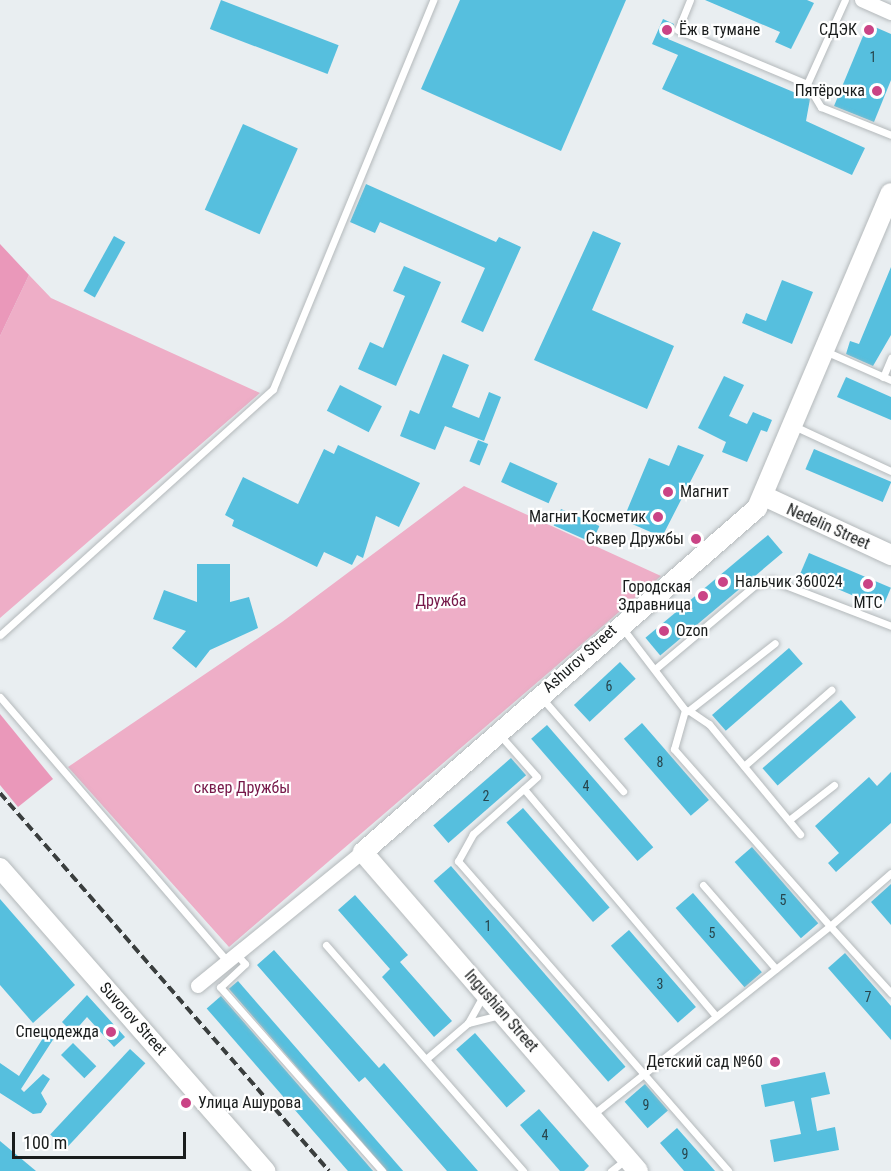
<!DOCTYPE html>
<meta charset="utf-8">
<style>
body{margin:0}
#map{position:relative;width:891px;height:1171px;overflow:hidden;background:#e9eef1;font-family:"Roboto Condensed",sans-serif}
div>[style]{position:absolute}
.green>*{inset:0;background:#eeaec7}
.forest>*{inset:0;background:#ea98ba}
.building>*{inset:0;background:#56bfde;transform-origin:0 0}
.roads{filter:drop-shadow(0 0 2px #b4b9bb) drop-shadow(0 0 2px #b4b9bb)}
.lane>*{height:7px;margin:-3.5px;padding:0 3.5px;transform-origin:3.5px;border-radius:3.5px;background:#fff}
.street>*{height:14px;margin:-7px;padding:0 7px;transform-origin:7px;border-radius:7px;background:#fff}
.secondary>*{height:20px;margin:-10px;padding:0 10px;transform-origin:10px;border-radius:10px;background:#fff}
.rail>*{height:4px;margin-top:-2px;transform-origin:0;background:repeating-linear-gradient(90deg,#3a3e3e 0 9px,transparent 0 13.5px)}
.dots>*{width:16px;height:16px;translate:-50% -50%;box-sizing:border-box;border:3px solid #fff;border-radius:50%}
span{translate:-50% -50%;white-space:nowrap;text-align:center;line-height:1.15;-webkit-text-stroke:4.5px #fff;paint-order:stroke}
.number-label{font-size:14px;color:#28454c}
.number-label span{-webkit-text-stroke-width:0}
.poi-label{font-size:16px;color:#191c1c}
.left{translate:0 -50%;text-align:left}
.right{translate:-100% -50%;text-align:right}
.street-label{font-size:16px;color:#191c1c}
.park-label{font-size:16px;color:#761849}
.scale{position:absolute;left:12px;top:1132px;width:174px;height:27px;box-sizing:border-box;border:3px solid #191c1c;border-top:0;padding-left:8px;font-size:18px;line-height:21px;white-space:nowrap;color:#191c1c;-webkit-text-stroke:4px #fff;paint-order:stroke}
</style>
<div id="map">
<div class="green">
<i style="clip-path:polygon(29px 275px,51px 298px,260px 393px,0 618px,0 336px)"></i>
<i style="clip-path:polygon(464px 486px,661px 576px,229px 947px,68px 767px,282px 622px)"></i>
</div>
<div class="forest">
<i style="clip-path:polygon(0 244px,29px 275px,0 336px)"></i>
<i style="clip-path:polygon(0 714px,53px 779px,18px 807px,0 785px)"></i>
</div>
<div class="building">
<i style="left:221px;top:0;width:126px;height:31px;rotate:21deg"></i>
<i style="clip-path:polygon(460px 0,626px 0,561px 151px,421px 89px)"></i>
<i style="clip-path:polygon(705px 0,807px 0,814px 3px,791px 49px,775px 42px,780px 32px)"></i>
<i style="clip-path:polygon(663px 19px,674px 24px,668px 39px,810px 99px,806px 121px,865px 148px,852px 175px,662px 89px,678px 55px,652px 44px)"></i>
<i style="clip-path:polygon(868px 24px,891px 34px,891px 80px,874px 122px,834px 106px)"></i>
<i style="left:243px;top:124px;width:60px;height:94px;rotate:24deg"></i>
<i style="clip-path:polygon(366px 184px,496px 242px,499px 237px,521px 247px,483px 332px,461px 322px,485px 268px,380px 222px,375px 233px,350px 222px)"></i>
<i style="clip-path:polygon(593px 231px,621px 243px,592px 310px,674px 346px,647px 409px,534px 360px)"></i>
<i style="left:114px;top:236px;width:13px;height:63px;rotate:29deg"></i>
<i style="clip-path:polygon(404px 266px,441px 282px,396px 386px,358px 369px,370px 342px,383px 348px,405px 296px,393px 291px)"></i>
<i style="clip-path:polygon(891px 267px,891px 335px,873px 366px,846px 354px,850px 341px,859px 344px)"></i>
<i style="clip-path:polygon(782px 280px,813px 292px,792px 344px,742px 323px,746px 313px,766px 321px)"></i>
<i style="clip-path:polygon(443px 354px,469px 365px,452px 407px,479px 418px,489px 392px,501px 397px,484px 441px,445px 426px,435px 450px,400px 436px,410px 410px,419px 414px)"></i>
<i style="clip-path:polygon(724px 376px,744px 385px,729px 416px,747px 424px,753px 412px,772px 420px,767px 432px,761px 430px,747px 462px,722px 452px,726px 442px,698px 428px)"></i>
<i style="clip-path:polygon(846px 377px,891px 397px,891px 420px,837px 397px)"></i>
<i style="left:340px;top:385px;width:47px;height:29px;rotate:27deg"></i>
<i style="left:478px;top:440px;width:11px;height:23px;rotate:22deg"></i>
<i style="clip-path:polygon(338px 445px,420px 483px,399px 527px,376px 516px,363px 558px,357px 555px,352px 565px,324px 552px,317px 567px,232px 526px,234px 520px,225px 515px,243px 477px,298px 504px,324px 449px,334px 454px)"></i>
<i style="clip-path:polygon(678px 445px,704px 455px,662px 537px,623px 520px,649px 458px,669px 466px)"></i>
<i style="left:814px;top:449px;width:84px;height:22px;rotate:23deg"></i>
<i style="left:510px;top:462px;width:52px;height:22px;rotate:24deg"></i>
<i style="left:561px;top:509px;width:42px;height:18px;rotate:24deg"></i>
<i style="left:768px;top:535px;width:23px;height:160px;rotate:50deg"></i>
<i style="left:809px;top:553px;width:89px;height:22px;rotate:23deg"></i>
<i style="clip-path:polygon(197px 564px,230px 564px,230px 602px,249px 597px,258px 628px,210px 650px,196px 668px,172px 648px,186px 631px,153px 619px,164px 590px,197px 602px)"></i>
<i style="left:789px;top:648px;width:21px;height:102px;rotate:49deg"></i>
<i style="left:620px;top:662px;width:23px;height:63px;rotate:47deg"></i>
<i style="left:841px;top:700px;width:23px;height:104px;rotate:49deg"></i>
<i style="left:642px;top:723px;width:102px;height:24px;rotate:49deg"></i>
<i style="left:547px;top:725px;width:162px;height:21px;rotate:49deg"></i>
<i style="left:511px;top:758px;width:23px;height:103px;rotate:49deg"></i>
<i style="clip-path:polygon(891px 772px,891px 823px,836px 872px,828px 863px,839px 853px,815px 826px,869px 777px,877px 786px)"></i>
<i style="left:523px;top:808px;width:132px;height:22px;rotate:49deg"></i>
<i style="left:752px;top:847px;width:101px;height:23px;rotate:49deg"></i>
<i style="left:451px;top:866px;width:266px;height:23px;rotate:49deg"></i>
<i style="clip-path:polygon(891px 884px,891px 925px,871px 902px)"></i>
<i style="left:693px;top:893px;width:105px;height:23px;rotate:49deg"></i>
<i style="clip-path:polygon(355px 895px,408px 955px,400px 962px,452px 1021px,434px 1037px,382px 977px,390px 969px,338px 910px)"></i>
<i style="clip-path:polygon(0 899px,75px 985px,33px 1023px,0 985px)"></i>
<i style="left:629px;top:930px;width:102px;height:24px;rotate:49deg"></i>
<i style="clip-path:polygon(274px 950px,379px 1068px,384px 1063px,478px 1171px,447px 1171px,365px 1077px,359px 1082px,257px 965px)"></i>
<i style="clip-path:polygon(845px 953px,891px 1006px,891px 1040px,828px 968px)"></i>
<i style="left:238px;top:981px;width:253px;height:12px;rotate:49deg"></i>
<i style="clip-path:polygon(87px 995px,125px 1037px,114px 1047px,87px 1017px,73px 1033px,62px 1022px)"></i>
<i style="left:221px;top:996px;width:233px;height:19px;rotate:49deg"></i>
<i style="clip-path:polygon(50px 1027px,58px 1032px,21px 1089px,24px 1092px,43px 1074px,50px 1079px,41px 1093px,47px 1104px,41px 1113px,33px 1114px,0 1093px,0 1063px,19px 1076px)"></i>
<i style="left:475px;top:1033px;width:77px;height:25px;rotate:49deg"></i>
<i style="left:73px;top:1043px;width:33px;height:17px;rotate:45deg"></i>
<i style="left:130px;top:1049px;width:21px;height:117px;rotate:43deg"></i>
<i style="clip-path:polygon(825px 1072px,830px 1094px,811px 1098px,817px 1131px,835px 1127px,839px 1150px,774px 1162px,770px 1140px,801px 1134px,794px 1101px,765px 1107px,761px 1085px)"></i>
<i style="left:645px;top:1084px;width:35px;height:27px;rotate:49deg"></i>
<i style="clip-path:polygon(539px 1109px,589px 1166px,584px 1171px,560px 1171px,520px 1125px)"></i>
<i style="clip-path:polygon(677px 1128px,708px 1163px,715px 1171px,684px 1171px,660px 1143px)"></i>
<i style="clip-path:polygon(0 1141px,36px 1171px,0 1171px)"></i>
</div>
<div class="roads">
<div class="lane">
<i style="left:690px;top:0;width:32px;rotate:112deg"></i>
<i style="left:678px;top:30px;width:140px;rotate:22.7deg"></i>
<i style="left:807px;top:84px;width:27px;rotate:59deg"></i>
<i style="left:821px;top:107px;width:75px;rotate:21.8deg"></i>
<i style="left:807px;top:84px;width:92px;rotate:-65.7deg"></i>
<i style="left:825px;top:351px;width:72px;rotate:23.7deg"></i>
<i style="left:883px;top:377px;width:21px;rotate:-67deg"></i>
<i style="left:794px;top:426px;width:107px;rotate:24.9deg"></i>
<i style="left:0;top:635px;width:367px;rotate:-42deg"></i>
<i style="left:273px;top:389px;width:421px;rotate:-67.6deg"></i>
<i style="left:655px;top:669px;width:131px;rotate:-40deg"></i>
<i style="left:755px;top:585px;width:18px;rotate:-16deg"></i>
<i style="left:772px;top:580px;width:128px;rotate:21.1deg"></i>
<i style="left:0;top:697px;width:350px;rotate:49.3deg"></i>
<i style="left:541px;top:697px;width:125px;rotate:48.9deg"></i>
<i style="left:688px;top:711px;width:110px;rotate:-38deg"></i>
<i style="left:691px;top:712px;width:22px;rotate:34deg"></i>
<i style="left:709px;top:724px;width:143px;rotate:50.4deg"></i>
<i style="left:499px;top:734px;width:57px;rotate:48.5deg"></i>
<i style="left:537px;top:777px;width:86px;rotate:138.3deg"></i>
<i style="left:473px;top:834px;width:31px;rotate:119deg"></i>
<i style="left:458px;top:861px;width:411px;rotate:48.9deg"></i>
<i style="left:744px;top:766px;width:116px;rotate:-41.1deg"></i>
<i style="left:524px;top:789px;width:297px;rotate:49.8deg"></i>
<i style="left:789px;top:820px;width:57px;rotate:-37.9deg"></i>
<i style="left:891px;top:873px;width:81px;rotate:139deg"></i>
<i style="left:830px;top:926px;width:91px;rotate:47.7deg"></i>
<i style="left:703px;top:885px;width:111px;rotate:49deg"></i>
<i style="left:326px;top:945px;width:300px;rotate:48.9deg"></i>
<i style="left:237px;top:955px;width:12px;rotate:48deg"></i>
<i style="left:245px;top:964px;width:34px;rotate:137deg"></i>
<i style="left:220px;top:987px;width:245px;rotate:48.6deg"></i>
<i style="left:468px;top:1023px;width:33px;rotate:-61deg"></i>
<i style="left:426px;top:1059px;width:55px;rotate:-40.6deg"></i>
<i style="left:468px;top:1023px;width:32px;rotate:-14deg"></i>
<i style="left:591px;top:1116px;width:305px;rotate:-38.5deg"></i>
<i style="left:830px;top:926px;width:236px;rotate:-131.4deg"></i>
<i style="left:674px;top:749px;width:41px;rotate:-74.2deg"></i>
<i style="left:685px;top:710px;width:102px;rotate:-127.4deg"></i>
<i style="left:611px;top:1171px;width:18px;rotate:-38deg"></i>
</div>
<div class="street">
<i style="left:862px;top:0;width:32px;rotate:24deg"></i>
<i style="left:198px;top:986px;width:213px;rotate:-39.1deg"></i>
</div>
<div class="secondary">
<i style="left:766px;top:497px;width:138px;rotate:24.9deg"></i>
<i style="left:0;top:868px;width:403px;rotate:48.8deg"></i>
<i style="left:638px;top:1171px;width:421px;rotate:-130.8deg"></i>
<i style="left:363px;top:852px;width:523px;rotate:-41.12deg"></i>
<i style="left:757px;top:508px;width:342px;rotate:-67deg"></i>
</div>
</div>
<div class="rail">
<i style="left:0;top:793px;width:501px;rotate:48.96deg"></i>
</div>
<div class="dots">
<i style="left:667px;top:30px;background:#ca4486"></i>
<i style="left:869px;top:30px;background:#ca4486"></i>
<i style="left:877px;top:91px;background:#ca4486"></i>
<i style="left:668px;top:492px;background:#ca4486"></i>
<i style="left:658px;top:517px;background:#ca4486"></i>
<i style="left:696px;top:539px;background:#ca4486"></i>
<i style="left:723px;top:582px;background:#ca4486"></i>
<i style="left:868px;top:584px;background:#ca4486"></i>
<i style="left:703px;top:596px;background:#ca4486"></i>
<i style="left:664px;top:631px;background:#ca4486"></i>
<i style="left:111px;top:1032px;background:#ca4486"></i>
<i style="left:775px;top:1062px;background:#ca4486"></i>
<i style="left:186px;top:1103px;background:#ca4486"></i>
</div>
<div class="number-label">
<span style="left:873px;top:57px">1</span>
<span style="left:609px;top:686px">6</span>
<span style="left:660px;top:762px">8</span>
<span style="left:586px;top:786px">4</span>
<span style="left:486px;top:796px">2</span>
<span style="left:783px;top:900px">5</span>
<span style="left:488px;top:926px">1</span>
<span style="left:712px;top:933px">5</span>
<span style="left:660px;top:984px">3</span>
<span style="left:868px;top:997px">7</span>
<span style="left:646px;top:1105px">9</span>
<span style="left:545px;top:1135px">4</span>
<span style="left:685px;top:1154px">9</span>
</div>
<div class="poi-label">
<span class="left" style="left:679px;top:30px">Ёж в тумане</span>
<span class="right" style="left:857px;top:30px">СДЭК</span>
<span class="right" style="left:865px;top:91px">Пятёрочка</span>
<span class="left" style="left:680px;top:492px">Магнит</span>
<span class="right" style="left:646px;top:517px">Магнит Косметик</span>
<span class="right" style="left:684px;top:539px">Сквер Дружбы</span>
<span class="left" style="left:735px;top:582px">Нальчик 360024</span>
<span class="right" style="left:691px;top:596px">Городская<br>Здравница</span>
<span style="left:868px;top:603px">МТС</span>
<span class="left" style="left:676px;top:631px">Ozon</span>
<span class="right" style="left:99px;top:1032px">Спецодежда</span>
<span class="right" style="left:763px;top:1062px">Детский сад №60</span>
<span class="left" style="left:198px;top:1103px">Улица Ашурова</span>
</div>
<div class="street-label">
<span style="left:828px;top:527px;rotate:24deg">Nedelin Street</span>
<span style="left:580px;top:659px;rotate:-42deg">Ashurov Street</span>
<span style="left:501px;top:1011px;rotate:49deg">Ingushian Street</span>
<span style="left:133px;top:1019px;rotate:48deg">Suvorov Street</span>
</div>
<div class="park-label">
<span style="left:441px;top:601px">Дружба</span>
<span style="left:242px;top:788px">сквер Дружбы</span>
</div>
<div class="scale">100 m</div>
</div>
